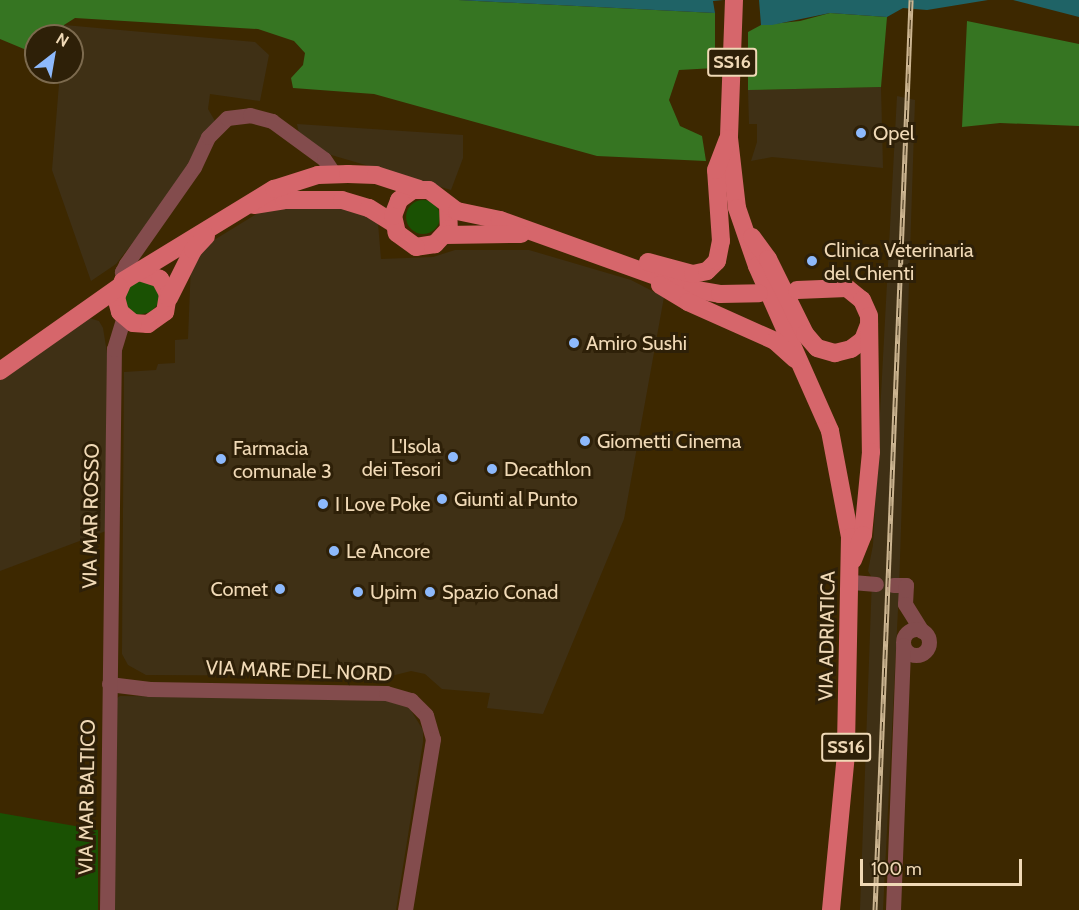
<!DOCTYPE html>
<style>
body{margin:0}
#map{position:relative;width:1079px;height:910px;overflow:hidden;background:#3d2800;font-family:Cabin,sans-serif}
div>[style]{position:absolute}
.built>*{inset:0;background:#3f3015}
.green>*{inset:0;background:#1a5103}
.round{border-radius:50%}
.forest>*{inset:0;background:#367522}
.water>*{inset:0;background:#1f6366}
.minor>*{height:15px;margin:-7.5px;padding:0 7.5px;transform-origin:7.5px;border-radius:7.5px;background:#834c4d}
.minor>.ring{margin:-7.5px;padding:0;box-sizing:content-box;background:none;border:15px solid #834c4d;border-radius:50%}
.major>*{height:18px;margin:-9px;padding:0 9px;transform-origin:9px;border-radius:9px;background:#d6666b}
.rail>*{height:5px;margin-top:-2.5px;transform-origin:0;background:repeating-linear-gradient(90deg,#2e2008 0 9px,#ccb591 0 18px);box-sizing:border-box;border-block:2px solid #ccb591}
.dots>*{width:16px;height:16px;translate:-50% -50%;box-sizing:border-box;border:3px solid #2e2008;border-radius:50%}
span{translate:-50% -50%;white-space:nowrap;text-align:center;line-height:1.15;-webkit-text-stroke:6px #2e2008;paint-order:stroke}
.shield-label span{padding:2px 4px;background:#2e2008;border:2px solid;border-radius:4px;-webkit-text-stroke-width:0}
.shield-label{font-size:18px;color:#f0d9b6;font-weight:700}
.poi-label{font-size:20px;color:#f0d9b6}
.left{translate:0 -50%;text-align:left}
.right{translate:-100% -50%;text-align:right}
.street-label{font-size:20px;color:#f0d9b6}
.north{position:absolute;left:24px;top:24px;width:60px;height:60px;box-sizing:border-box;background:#2e2008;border:2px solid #7c6a4e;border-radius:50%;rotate:31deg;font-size:16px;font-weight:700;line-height:24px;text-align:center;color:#f0d9b6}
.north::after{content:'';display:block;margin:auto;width:21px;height:27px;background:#8db9fc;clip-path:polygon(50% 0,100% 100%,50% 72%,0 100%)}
.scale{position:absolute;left:860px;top:859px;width:162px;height:27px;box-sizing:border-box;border:3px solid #f0d9b6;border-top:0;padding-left:8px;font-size:18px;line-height:21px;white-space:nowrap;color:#f0d9b6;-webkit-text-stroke:4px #2e2008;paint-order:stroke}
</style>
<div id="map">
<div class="built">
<i style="clip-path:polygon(64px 25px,255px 42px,269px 55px,260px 101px,210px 94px,208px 109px,215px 121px,166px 200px,116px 264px,91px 281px,52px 170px,60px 72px,72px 72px,72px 36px,63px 36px)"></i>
<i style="clip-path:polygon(881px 87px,883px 168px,772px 157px,751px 161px,757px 142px,757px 124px,749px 124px,748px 90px)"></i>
<i style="clip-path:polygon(897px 96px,915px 100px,899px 589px,883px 910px,860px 910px,872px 578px,868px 571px,873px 545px)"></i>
<i style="clip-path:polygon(297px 124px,463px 135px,463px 158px,451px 190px,321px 152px,300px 138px)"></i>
<i style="clip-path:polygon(334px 206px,357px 211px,378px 223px,381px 259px,433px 257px,455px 250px,529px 250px,631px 280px,664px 297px,624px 519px,543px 714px,487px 708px,490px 693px,442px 689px,425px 674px,411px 671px,391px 676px,146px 675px,128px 665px,122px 654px,124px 372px,156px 370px,158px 364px,175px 363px,175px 340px,188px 339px,191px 263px,201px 248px,266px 208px)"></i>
<i style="clip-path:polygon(89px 318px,99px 321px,103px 328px,107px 353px,106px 531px,0 571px,0 378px)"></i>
<i style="clip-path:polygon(120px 696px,383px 699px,397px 701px,410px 709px,423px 730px,423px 742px,396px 910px,114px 910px,117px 698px)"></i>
</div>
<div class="green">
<i class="round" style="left:406px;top:200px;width:34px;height:34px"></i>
<i style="clip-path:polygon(141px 280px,156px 283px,160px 302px,151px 312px,138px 315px,125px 310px,123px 295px,127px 288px)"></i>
<i style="clip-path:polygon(0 813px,98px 830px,98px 910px,0 910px)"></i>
</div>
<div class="forest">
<i style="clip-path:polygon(0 0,458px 0,715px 13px,715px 68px,679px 70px,669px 100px,680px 126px,702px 136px,706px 161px,597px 156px,374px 94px,293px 88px,291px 78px,303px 65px,305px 53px,294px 41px,258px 29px,75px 18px,64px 25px,63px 36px,36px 36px,36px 54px,0 39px)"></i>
<i style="clip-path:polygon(830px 13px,887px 17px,881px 87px,748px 90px,748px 32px,761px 25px,800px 21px)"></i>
<i style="clip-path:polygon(967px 21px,1079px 44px,1079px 126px,1000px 123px,962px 127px)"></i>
</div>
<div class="water">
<i style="clip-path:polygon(458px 0,723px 0,713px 1px,715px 13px)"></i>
<i style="clip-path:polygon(759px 0,988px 0,927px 10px,903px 8px,887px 17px,830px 13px,772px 25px,761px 25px)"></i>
<i style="clip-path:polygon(1013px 0,1079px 0,1079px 17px)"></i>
</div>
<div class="minor">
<i style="left:125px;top:278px;width:7px;rotate:-117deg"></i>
<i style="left:122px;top:272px;width:9px;rotate:-63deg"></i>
<i style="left:126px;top:264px;width:118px;rotate:-55deg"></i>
<i style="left:194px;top:167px;width:33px;rotate:-65deg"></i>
<i style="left:208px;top:137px;width:27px;rotate:-45deg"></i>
<i style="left:227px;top:118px;width:23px;rotate:-7deg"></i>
<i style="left:250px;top:115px;width:23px;rotate:15deg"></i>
<i style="left:272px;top:121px;width:64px;rotate:36.2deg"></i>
<i style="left:324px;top:159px;width:18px;rotate:56deg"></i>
<i style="left:852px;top:582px;width:24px;rotate:5deg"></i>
<i style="left:893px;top:585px;width:13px"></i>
<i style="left:906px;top:585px;width:19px;rotate:93deg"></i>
<i style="left:905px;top:604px;width:32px;rotate:58deg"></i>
<i class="ring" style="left:903px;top:629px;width:11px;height:11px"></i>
<i style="left:109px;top:684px;width:41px;rotate:7deg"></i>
<i style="left:150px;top:689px;width:236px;rotate:1deg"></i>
<i style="left:386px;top:693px;width:26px;rotate:16deg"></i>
<i style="left:411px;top:700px;width:21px;rotate:45deg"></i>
<i style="left:426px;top:715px;width:25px;rotate:74deg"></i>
<i style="left:433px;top:739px;width:173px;rotate:99.3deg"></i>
<i style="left:107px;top:910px;width:561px;rotate:-89.29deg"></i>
<i style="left:114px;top:349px;width:34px;rotate:-73deg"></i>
<i style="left:893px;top:910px;width:265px;rotate:-87.8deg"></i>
</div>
<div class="major">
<i style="left:734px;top:0;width:138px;rotate:92.1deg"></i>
<i style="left:729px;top:138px;width:70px;rotate:83.5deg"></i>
<i style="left:737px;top:208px;width:61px;rotate:71deg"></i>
<i style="left:757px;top:266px;width:180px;rotate:66.1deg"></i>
<i style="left:830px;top:431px;width:108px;rotate:79.3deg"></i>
<i style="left:850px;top:537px;width:217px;rotate:91.1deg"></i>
<i style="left:846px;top:754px;width:157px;rotate:95.5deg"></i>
<i style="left:254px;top:205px;width:30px;rotate:-9deg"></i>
<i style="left:284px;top:200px;width:58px"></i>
<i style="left:342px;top:200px;width:28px;rotate:17deg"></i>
<i style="left:369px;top:208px;width:28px;rotate:32deg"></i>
<i style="left:448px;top:205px;width:24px;rotate:88deg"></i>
<i style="left:449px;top:229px;width:21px;rotate:133deg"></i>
<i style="left:435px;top:244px;width:19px;rotate:171deg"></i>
<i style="left:416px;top:247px;width:24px;rotate:-144deg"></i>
<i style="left:397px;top:233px;width:17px;rotate:-103deg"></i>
<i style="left:393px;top:216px;width:17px;rotate:-69deg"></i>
<i style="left:399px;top:200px;width:17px;rotate:-36deg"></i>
<i style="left:413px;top:190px;width:16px"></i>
<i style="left:429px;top:190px;width:35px;rotate:37deg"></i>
<i style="left:457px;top:211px;width:44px;rotate:11.8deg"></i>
<i style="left:500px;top:220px;width:204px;rotate:19.8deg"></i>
<i style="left:692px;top:289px;width:28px;rotate:10deg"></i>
<i style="left:720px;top:294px;width:39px;rotate:-1deg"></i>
<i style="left:445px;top:235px;width:76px;rotate:-0.8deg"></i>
<i style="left:752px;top:237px;width:27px;rotate:54deg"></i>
<i style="left:768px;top:259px;width:84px;rotate:63.7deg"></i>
<i style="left:805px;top:334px;width:18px;rotate:49deg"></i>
<i style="left:817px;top:348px;width:19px;rotate:16deg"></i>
<i style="left:835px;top:353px;width:16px;rotate:-14deg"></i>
<i style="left:851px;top:349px;width:15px;rotate:-37deg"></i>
<i style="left:863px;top:340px;width:17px;rotate:-69deg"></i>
<i style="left:648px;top:262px;width:47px;rotate:14.9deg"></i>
<i style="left:693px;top:274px;width:14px;rotate:-12deg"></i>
<i style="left:707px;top:271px;width:14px;rotate:-45deg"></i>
<i style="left:717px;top:261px;width:20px;rotate:-79deg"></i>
<i style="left:721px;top:241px;width:71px;rotate:-94deg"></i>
<i style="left:716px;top:170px;width:33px;rotate:-69deg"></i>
<i style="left:139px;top:272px;width:22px;rotate:18deg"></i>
<i style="left:160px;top:279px;width:17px;rotate:62deg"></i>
<i style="left:168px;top:294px;width:18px;rotate:99deg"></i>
<i style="left:165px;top:312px;width:21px;rotate:145deg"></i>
<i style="left:148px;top:324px;width:15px;rotate:-176deg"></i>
<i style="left:133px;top:323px;width:17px;rotate:-140deg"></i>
<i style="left:120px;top:312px;width:16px;rotate:-105deg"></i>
<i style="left:116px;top:297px;width:17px;rotate:-66deg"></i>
<i style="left:123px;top:281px;width:177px;rotate:-31.4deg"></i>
<i style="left:274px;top:189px;width:46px;rotate:-17.7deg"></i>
<i style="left:318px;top:175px;width:30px;rotate:-2deg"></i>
<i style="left:348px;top:174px;width:28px;rotate:2deg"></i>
<i style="left:376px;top:175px;width:45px;rotate:18deg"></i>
<i style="left:660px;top:285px;width:33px;rotate:31deg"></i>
<i style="left:688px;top:302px;width:95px;rotate:24.1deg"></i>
<i style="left:775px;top:341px;width:27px;rotate:42deg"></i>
<i style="left:797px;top:290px;width:50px;rotate:-2.3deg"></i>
<i style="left:847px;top:288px;width:19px;rotate:39deg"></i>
<i style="left:862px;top:300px;width:17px;rotate:66deg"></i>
<i style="left:869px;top:316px;width:136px;rotate:89.2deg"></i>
<i style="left:871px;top:452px;width:83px;rotate:95.5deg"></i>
<i style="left:863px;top:535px;width:27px;rotate:112deg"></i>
<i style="left:169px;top:298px;width:54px;rotate:-63.4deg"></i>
<i style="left:193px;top:250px;width:19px;rotate:-47deg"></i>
<i style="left:0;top:371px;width:146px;rotate:-35.2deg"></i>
</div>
<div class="rail">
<i style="left:875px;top:910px;width:911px;rotate:-87.73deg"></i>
</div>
<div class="dots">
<i style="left:861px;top:133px;background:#8db9fc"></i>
<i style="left:812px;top:261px;background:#8db9fc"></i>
<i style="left:574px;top:343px;background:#8db9fc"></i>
<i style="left:585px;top:441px;background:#8db9fc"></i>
<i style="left:453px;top:457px;background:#8db9fc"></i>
<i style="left:221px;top:459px;background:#8db9fc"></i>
<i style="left:492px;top:469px;background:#8db9fc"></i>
<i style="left:442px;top:499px;background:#8db9fc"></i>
<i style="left:323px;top:504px;background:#8db9fc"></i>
<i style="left:334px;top:551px;background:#8db9fc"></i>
<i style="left:280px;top:589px;background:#8db9fc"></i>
<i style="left:358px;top:592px;background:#8db9fc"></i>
<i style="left:430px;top:592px;background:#8db9fc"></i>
</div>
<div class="shield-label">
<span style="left:732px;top:62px">SS16</span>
<span style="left:846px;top:747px">SS16</span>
</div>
<div class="poi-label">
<span class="left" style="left:873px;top:133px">Opel</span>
<span class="left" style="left:824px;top:262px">Clinica Veterinaria<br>del Chienti</span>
<span class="left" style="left:586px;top:343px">Amiro Sushi</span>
<span class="left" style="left:597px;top:441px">Giometti Cinema</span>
<span class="right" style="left:441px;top:458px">L'Isola<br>dei Tesori</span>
<span class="left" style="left:233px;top:460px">Farmacia<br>comunale 3</span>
<span class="left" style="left:504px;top:469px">Decathlon</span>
<span class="left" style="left:454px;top:499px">Giunti al Punto</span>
<span class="left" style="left:335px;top:504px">I Love Poke</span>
<span class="left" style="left:346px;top:551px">Le Ancore</span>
<span class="right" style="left:268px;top:589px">Comet</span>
<span class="left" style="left:370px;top:592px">Upim</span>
<span class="left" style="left:442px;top:592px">Spazio Conad</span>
</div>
<div class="street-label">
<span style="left:91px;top:516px;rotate:-89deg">VIA MAR ROSSO</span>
<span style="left:827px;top:636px;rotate:-89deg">VIA ADRIATICA</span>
<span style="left:299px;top:671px;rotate:2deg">VIA MARE DEL NORD</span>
<span style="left:87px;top:797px;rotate:-89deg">VIA MAR BALTICO</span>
</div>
<div class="north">N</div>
<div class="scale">100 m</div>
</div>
